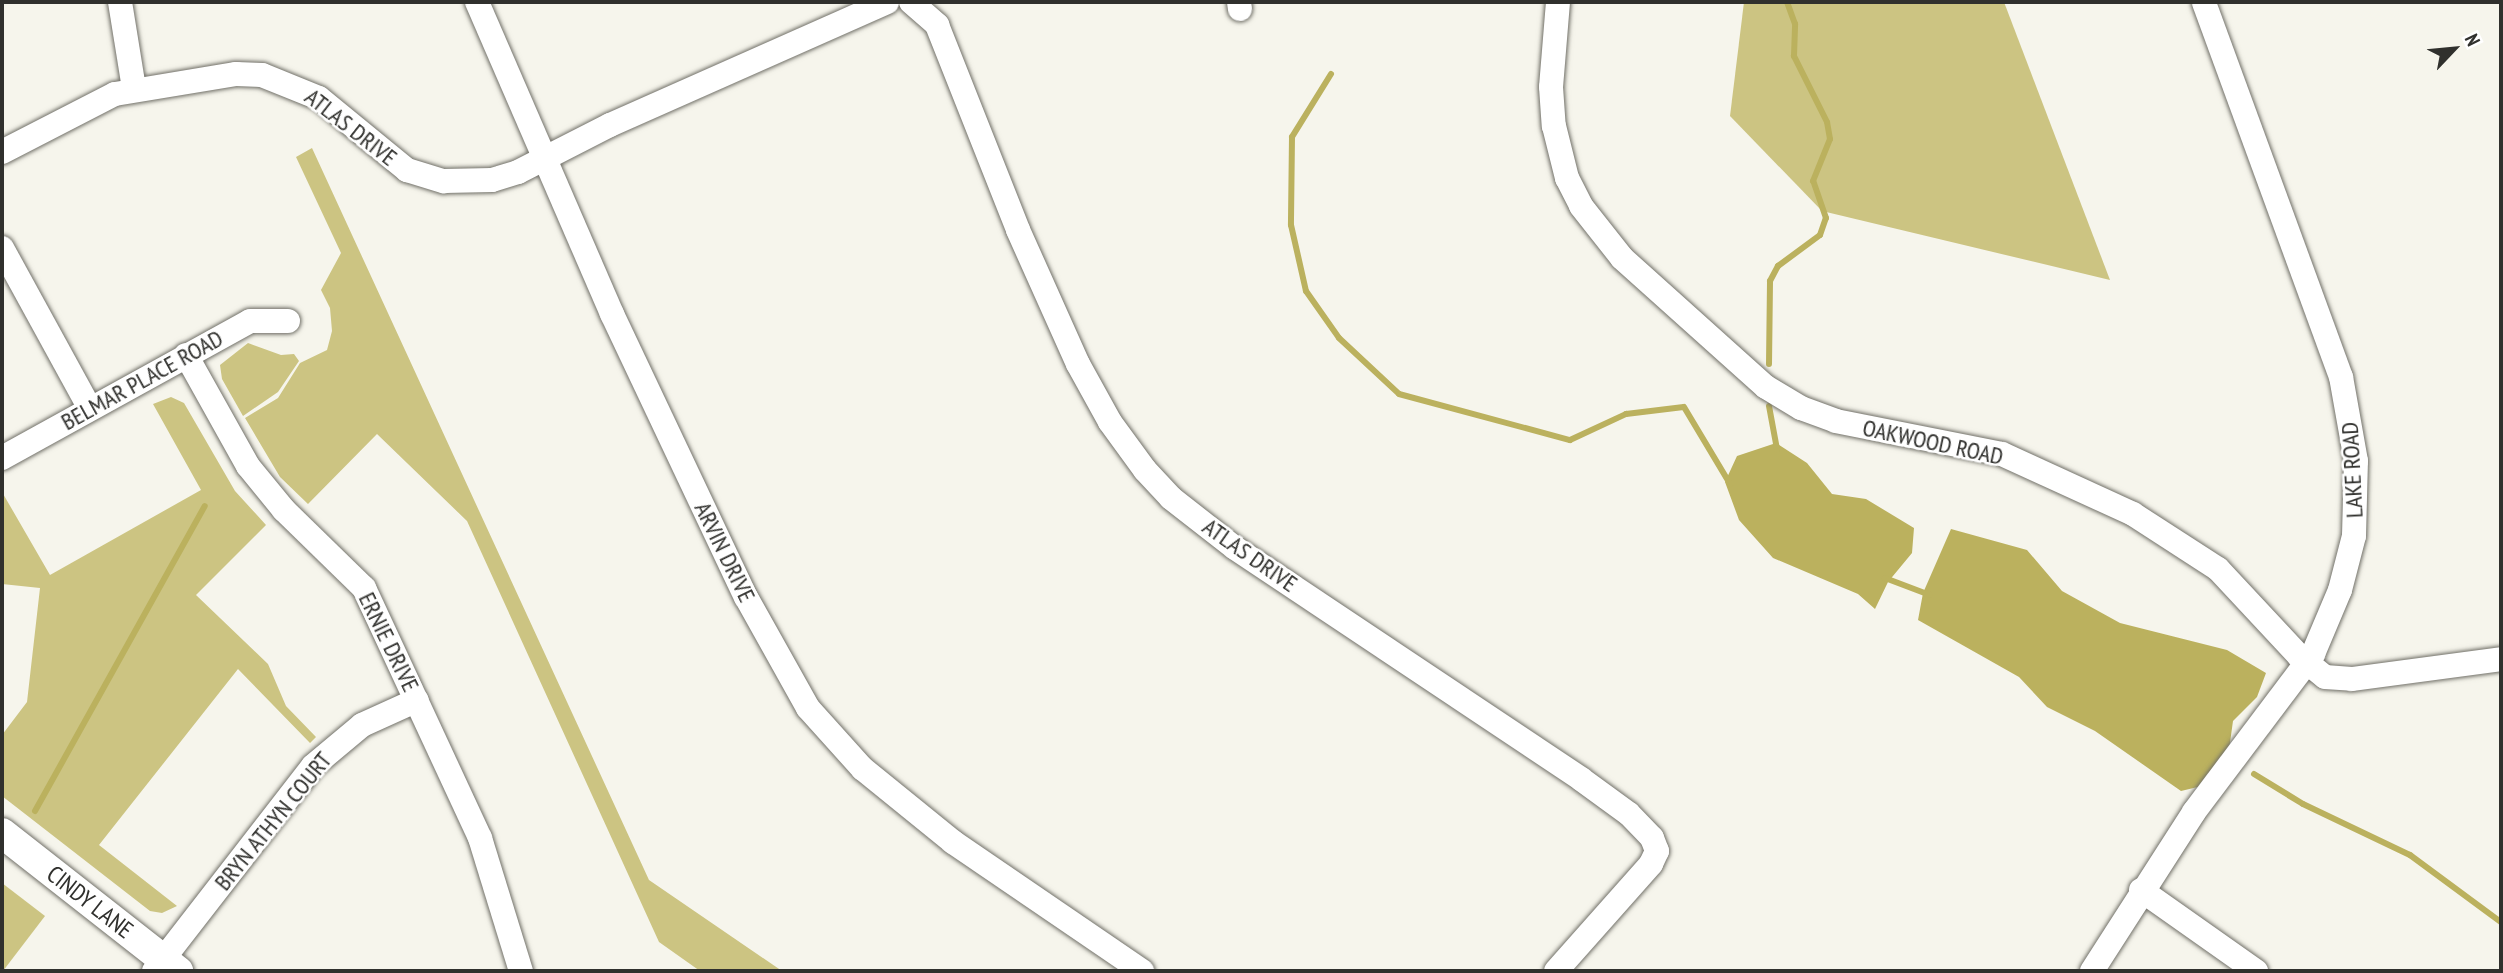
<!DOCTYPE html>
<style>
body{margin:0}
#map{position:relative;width:2503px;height:973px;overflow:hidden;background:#f6f5ec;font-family:"PT Sans Narrow",sans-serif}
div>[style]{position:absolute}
.green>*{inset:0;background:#ccc482}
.water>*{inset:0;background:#bbb15e}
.stream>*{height:6px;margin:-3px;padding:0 3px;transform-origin:3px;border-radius:3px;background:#bbb15e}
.roads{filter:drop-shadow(0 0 2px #717068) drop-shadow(0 0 2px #717068)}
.minor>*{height:24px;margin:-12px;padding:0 12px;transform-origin:12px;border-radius:12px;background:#fff}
.major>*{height:30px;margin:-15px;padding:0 15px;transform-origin:15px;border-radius:15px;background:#fff}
span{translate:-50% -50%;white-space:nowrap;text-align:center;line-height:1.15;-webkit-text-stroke:5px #fff;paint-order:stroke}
.street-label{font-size:24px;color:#30302d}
.frame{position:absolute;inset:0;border:4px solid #30302d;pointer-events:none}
.north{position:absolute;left:2419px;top:14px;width:70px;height:70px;-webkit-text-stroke:5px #fff;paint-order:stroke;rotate:64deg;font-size:19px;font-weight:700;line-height:28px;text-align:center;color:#30302d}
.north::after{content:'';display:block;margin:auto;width:24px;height:32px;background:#30302d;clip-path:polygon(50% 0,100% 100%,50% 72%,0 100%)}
</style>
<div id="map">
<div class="green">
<i style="clip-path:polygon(1744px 2px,2004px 2px,2110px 280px,1822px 211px,1730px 116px)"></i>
<i style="clip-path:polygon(312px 148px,649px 880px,782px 971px,700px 971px,659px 942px,467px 521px,377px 434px,308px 504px,280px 477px,245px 418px,278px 398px,300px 363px,327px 350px,332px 331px,330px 308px,321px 290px,341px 253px,296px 157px)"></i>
<i style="clip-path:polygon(248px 343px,281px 355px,294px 354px,299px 361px,278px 392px,243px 416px,222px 379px,220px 365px)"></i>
<i style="clip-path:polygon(171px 397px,184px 403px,235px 491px,266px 525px,196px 595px,268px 664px,286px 706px,316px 737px,310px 743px,238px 669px,99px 845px,177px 906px,162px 913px,150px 911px,2px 796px,2px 735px,27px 702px,40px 588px,2px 584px,2px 492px,50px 575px,201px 490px,153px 404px)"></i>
<i style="clip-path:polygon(2px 883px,45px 916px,3px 971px,2px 971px)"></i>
</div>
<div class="water">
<i style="clip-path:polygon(1776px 443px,1807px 463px,1832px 494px,1866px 499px,1914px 528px,1912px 553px,1888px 582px,1875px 609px,1858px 594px,1773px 558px,1739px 520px,1725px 482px,1737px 456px)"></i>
<i style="clip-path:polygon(1951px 529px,2027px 550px,2062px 591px,2120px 623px,2227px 650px,2266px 673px,2257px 697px,2233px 721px,2228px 757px,2206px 785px,2181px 791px,2095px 731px,2047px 707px,2019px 677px,1918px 620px,1923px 593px)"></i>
</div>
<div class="stream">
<i style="left:1331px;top:74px;width:74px;rotate:121.8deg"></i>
<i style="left:1292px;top:137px;width:88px;rotate:90.7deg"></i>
<i style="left:1291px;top:225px;width:68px;rotate:77.2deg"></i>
<i style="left:1306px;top:291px;width:57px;rotate:54.9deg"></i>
<i style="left:1339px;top:338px;width:82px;rotate:43deg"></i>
<i style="left:1399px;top:394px;width:177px;rotate:15.1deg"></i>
<i style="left:1570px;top:440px;width:62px;rotate:-24.9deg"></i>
<i style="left:1626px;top:414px;width:58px;rotate:-6.9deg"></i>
<i style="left:1684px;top:407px;width:90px;rotate:59.1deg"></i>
<i style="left:1769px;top:364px;width:83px;rotate:-89.3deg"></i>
<i style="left:1770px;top:281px;width:17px;rotate:-62deg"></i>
<i style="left:1778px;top:266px;width:52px;rotate:-36.4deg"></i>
<i style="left:1820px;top:235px;width:18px;rotate:-71deg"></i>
<i style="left:1826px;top:218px;width:39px;rotate:-109deg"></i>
<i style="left:1813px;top:181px;width:45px;rotate:-68deg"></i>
<i style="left:1830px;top:139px;width:17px;rotate:-100deg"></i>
<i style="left:1827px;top:122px;width:74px;rotate:-116.6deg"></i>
<i style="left:1794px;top:56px;width:32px;rotate:-88deg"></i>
<i style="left:1795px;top:24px;width:23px;rotate:-110deg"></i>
<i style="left:1769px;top:406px;width:44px;rotate:79.5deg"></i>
<i style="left:1885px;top:578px;width:48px;rotate:20.7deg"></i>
<i style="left:2254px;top:774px;width:57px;rotate:31.5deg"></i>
<i style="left:2303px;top:804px;width:119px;rotate:25.5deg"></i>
<i style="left:2410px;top:855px;width:113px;rotate:36.4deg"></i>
<i style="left:35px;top:811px;width:349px;rotate:-60.9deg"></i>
</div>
<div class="roads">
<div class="minor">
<i style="left:120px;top:2px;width:87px;rotate:80.8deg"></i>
<i style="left:477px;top:2px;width:340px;rotate:66.6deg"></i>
<i style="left:612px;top:314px;width:313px;rotate:64.7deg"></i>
<i style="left:746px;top:597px;width:127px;rotate:60.8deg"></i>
<i style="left:808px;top:708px;width:82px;rotate:48deg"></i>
<i style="left:863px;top:769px;width:116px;rotate:39deg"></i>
<i style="left:953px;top:842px;width:229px;rotate:34.3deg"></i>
<i style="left:911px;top:2px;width:35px;rotate:41deg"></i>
<i style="left:937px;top:25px;width:220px;rotate:68.4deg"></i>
<i style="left:1018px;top:230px;width:147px;rotate:65.9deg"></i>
<i style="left:1078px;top:364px;width:66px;rotate:61.1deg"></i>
<i style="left:1110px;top:422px;width:59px;rotate:53.9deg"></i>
<i style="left:1145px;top:470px;width:38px;rotate:47deg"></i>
<i style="left:1171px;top:498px;width:81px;rotate:38deg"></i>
<i style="left:1235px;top:548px;width:416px;rotate:33.7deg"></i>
<i style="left:1581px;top:779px;width:59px;rotate:36.1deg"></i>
<i style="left:1629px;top:814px;width:33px;rotate:46deg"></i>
<i style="left:1652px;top:838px;width:14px;rotate:69deg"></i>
<i style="left:1657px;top:851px;width:14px;rotate:115deg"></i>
<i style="left:1651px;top:864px;width:143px;rotate:131.6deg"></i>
<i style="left:1239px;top:2px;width:7px;rotate:82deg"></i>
<i style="left:1558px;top:2px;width:85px;rotate:94.7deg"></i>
<i style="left:1551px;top:87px;width:39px;rotate:86deg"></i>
<i style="left:1554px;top:126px;width:54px;rotate:76deg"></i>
<i style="left:1567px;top:178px;width:31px;rotate:63deg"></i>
<i style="left:1581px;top:206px;width:66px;rotate:51.7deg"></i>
<i style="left:1622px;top:258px;width:193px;rotate:41.9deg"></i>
<i style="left:1766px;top:387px;width:41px;rotate:31deg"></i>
<i style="left:1801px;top:408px;width:37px;rotate:20deg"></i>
<i style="left:1836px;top:421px;width:169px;rotate:11.2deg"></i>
<i style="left:2002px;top:454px;width:144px;rotate:24.6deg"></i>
<i style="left:2133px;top:514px;width:101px;rotate:32.9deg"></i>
<i style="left:2218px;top:569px;width:119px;rotate:47deg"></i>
<i style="left:2299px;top:656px;width:33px;rotate:39deg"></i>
<i style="left:2325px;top:677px;width:27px;rotate:4deg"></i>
<i style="left:2352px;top:679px;width:150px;rotate:-7.6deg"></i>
<i style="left:2px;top:152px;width:127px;rotate:-27.2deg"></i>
<i style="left:115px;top:94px;width:123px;rotate:-9.4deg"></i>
<i style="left:236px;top:74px;width:26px;rotate:2deg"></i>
<i style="left:262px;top:75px;width:61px;rotate:22deg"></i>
<i style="left:319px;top:98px;width:114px;rotate:39.3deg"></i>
<i style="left:407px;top:170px;width:39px;rotate:17deg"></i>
<i style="left:444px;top:181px;width:48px;rotate:-1.2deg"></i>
<i style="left:492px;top:180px;width:27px;rotate:-17deg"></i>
<i style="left:518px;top:172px;width:103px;rotate:-27.1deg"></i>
<i style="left:610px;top:125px;width:303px;rotate:-23.9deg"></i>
<i style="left:2px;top:248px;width:183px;rotate:61.3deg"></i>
<i style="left:186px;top:355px;width:127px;rotate:60.8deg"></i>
<i style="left:248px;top:466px;width:57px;rotate:50.7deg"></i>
<i style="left:284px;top:510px;width:112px;rotate:44.3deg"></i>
<i style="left:364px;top:588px;width:276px;rotate:65.1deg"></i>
<i style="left:480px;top:838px;width:139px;rotate:72.9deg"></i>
<i style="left:2px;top:458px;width:283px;rotate:-28.9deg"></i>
<i style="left:250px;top:321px;width:38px"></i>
<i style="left:2141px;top:890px;width:141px;rotate:35.2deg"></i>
<i style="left:154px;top:971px;width:259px;rotate:-52.2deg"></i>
<i style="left:313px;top:766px;width:64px;rotate:-39.9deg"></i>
<i style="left:362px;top:725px;width:60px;rotate:-24.4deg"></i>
<i style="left:2092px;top:971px;width:189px;rotate:-57.3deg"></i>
<i style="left:2194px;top:812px;width:198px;rotate:-53deg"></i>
<i style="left:2313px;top:654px;width:69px;rotate:-67.1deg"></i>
<i style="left:2340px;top:590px;width:56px;rotate:-75.5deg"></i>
<i style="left:2354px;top:536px;width:75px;rotate:-88.5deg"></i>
<i style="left:2356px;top:461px;width:85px;rotate:-100.1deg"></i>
<i style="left:2341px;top:377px;width:399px;rotate:-110.1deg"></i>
</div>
<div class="major">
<i style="left:2px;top:833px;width:224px;rotate:38.1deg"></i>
</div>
</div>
<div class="street-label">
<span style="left:351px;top:127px;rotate:38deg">ATLAS DRIVE</span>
<span style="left:142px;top:380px;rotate:-29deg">BELMAR PLACE ROAD</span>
<span style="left:1933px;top:442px;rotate:12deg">OAKWOOD ROAD</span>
<span style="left:2352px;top:470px;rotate:-93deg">LAKE ROAD</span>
<span style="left:725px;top:552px;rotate:64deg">ARVIN DRIVE</span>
<span style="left:1250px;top:555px;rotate:35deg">ATLAS DRIVE</span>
<span style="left:389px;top:642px;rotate:64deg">ERNIE DRIVE</span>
<span style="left:273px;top:821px;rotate:-51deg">BRYN ATHYN COURT</span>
<span style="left:90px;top:902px;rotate:38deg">CINDY LANE</span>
</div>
<div class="frame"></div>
<div class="north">N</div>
</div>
